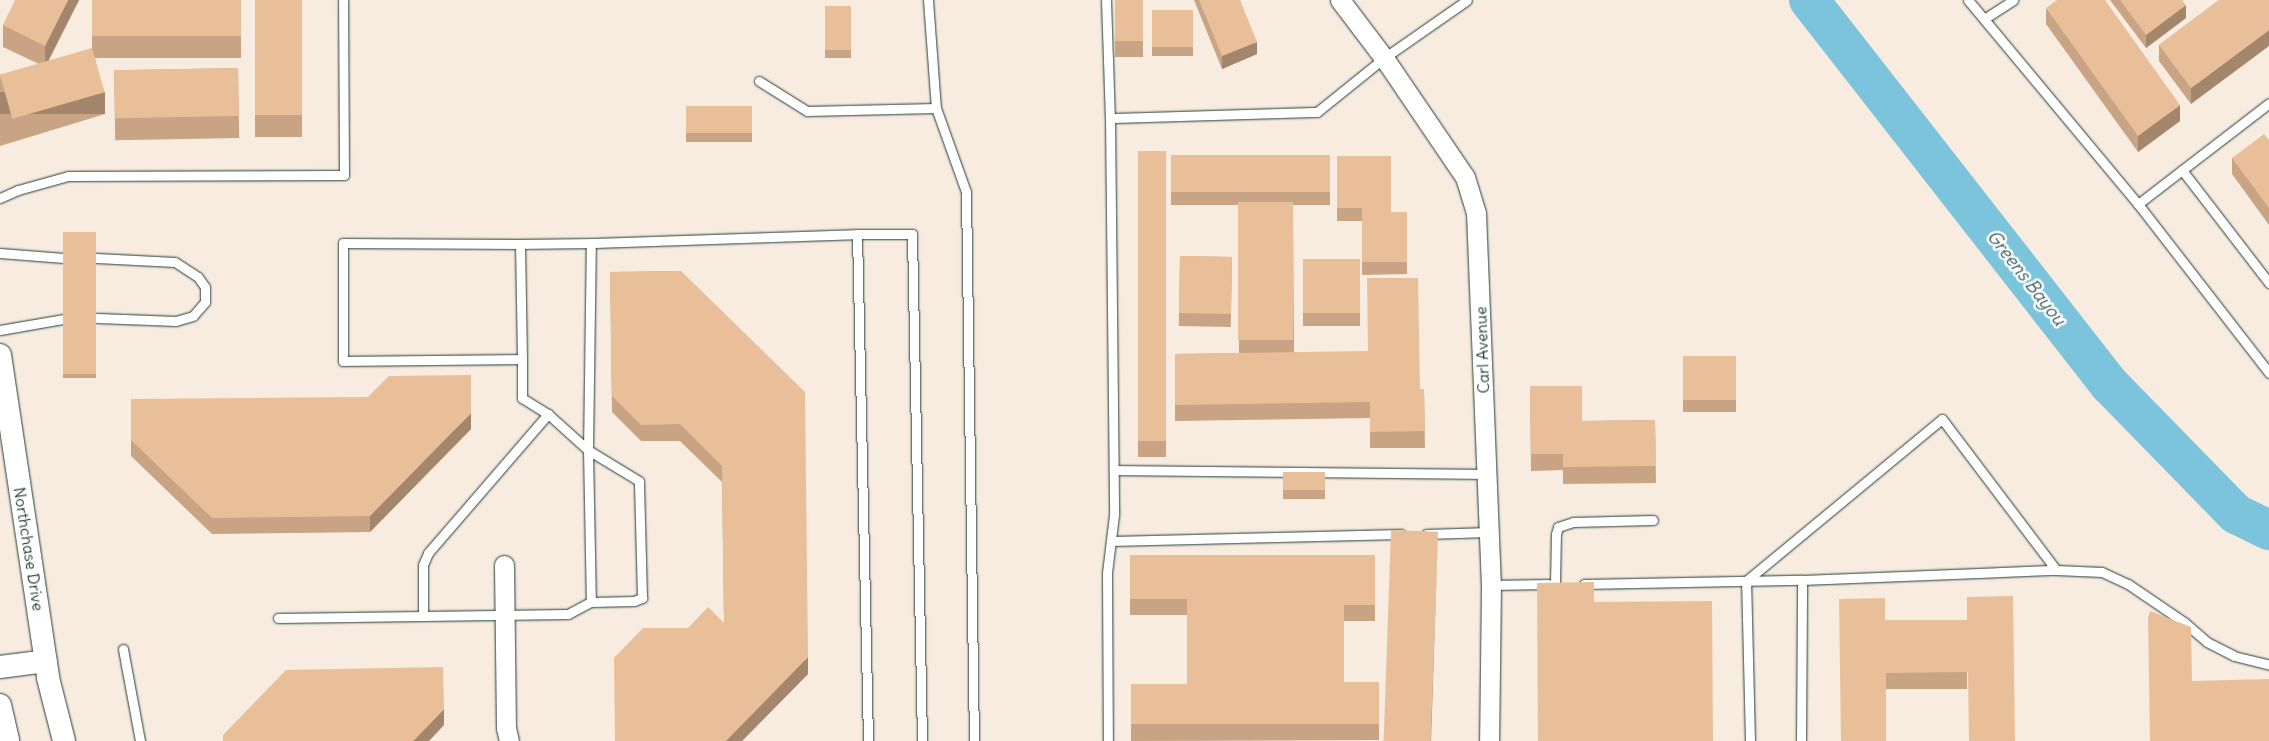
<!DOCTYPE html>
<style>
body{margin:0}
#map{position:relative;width:2269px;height:741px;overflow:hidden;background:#f8ece0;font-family:Delius,sans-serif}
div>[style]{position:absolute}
.river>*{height:40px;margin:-20px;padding:0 20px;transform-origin:20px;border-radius:20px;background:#7cc4dc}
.roads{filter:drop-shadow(0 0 1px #1f3d34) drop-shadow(0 0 1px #1f3d34)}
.service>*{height:9px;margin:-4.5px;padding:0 4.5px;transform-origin:4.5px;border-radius:4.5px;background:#fff}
.minor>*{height:19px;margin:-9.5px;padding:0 9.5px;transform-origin:9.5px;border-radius:9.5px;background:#fff}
.tertiary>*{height:22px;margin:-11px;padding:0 11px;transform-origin:11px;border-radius:11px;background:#fff}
.wall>*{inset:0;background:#c8a484;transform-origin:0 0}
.shaded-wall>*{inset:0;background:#a3866b;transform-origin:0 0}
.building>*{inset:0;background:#e9bf99;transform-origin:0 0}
span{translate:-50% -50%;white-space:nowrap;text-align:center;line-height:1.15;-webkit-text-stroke:5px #fff;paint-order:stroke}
.street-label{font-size:16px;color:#1f3d34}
.water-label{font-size:18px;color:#365f5e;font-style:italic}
</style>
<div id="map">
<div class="river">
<i style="left:1809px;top:0;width:489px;rotate:52deg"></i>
<i style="left:2110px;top:385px;width:180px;rotate:45.7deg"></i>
<i style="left:2236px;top:514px;width:37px;rotate:26deg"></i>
</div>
<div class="roads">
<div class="service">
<i style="left:928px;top:0;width:108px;rotate:85.8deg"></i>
<i style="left:936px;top:108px;width:89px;rotate:70.3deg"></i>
<i style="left:966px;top:192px;width:549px;rotate:89.17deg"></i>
<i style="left:1106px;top:0;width:118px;rotate:88.1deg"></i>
<i style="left:1110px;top:118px;width:397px;rotate:89.4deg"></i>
<i style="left:1114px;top:515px;width:58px;rotate:96.9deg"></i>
<i style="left:1107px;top:573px;width:168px;rotate:89.7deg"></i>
<i style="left:1968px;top:0;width:266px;rotate:50.2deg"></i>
<i style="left:2138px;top:204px;width:214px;rotate:52.2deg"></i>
<i style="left:1984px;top:19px;width:35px;rotate:-33deg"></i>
<i style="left:759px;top:81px;width:57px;rotate:32deg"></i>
<i style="left:807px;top:111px;width:129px;rotate:-1.3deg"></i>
<i style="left:1110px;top:118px;width:207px;rotate:-1.7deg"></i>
<i style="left:1317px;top:112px;width:86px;rotate:-38.9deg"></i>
<i style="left:1384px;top:58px;width:101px;rotate:-34.9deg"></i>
<i style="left:2182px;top:170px;width:143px;rotate:52.4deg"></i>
<i style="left:0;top:198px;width:20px;rotate:-24deg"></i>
<i style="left:18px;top:190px;width:52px;rotate:-15.6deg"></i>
<i style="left:68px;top:176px;width:276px;rotate:-0.2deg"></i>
<i style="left:344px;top:175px;width:175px;rotate:-90.3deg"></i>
<i style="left:2138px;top:204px;width:165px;rotate:-37.6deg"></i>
<i style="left:520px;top:244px;width:71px;rotate:-0.8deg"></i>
<i style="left:0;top:253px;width:64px;rotate:4.5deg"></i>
<i style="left:96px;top:258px;width:79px;rotate:2.9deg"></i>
<i style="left:175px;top:262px;width:27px;rotate:33deg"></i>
<i style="left:198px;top:277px;width:12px;rotate:55deg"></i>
<i style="left:205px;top:287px;width:15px;rotate:90deg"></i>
<i style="left:205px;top:302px;width:18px;rotate:131deg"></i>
<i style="left:193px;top:316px;width:18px;rotate:164deg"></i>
<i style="left:176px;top:321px;width:79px;rotate:-177.8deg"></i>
<i style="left:0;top:330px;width:65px;rotate:-9.8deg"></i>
<i style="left:522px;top:359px;width:179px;rotate:179.4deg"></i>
<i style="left:343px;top:361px;width:118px;rotate:-90deg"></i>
<i style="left:343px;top:243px;width:177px;rotate:0.3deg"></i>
<i style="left:520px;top:244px;width:115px;rotate:89deg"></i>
<i style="left:522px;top:359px;width:39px;rotate:90deg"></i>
<i style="left:522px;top:398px;width:31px;rotate:32deg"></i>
<i style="left:548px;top:414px;width:54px;rotate:42deg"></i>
<i style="left:588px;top:450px;width:207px;rotate:-89.2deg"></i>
<i style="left:591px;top:243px;width:266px;rotate:-1.9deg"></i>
<i style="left:1114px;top:470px;width:373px;rotate:0.6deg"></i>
<i style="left:1426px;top:534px;width:63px;rotate:-1.8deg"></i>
<i style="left:1111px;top:541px;width:290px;rotate:-1.4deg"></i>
<i style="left:1555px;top:584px;width:50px;rotate:-88.9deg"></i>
<i style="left:1556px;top:534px;width:7px;rotate:-74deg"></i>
<i style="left:1558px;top:527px;width:16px;rotate:-18deg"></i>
<i style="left:1573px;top:522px;width:80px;rotate:-1.4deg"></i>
<i style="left:1584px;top:584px;width:218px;rotate:-1.1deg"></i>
<i style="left:1802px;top:580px;width:254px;rotate:-2.3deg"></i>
<i style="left:1491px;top:585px;width:57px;rotate:-1deg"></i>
<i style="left:423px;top:615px;width:50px;rotate:-90deg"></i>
<i style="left:423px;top:565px;width:13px;rotate:-67deg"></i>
<i style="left:428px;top:553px;width:184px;rotate:-49.2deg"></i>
<i style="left:278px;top:618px;width:290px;rotate:-0.8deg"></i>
<i style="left:568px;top:614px;width:26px;rotate:-28deg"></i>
<i style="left:591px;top:602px;width:43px;rotate:-1.3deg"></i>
<i style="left:634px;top:601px;width:9px;rotate:-21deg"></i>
<i style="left:642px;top:598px;width:117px;rotate:-91.5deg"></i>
<i style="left:639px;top:481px;width:60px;rotate:-148.7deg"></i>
<i style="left:588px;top:450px;width:152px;rotate:88.9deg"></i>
<i style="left:123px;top:649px;width:94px;rotate:79.5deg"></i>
<i style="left:868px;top:741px;width:507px;rotate:-91.24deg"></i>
<i style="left:857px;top:234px;width:55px"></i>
<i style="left:912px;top:234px;width:507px;rotate:88.87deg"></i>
<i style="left:1750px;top:741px;width:160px;rotate:-91.4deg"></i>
<i style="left:1746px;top:581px;width:254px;rotate:-39.6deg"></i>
<i style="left:1942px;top:419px;width:189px;rotate:52.9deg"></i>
<i style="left:2056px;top:570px;width:46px;rotate:2.5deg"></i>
<i style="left:2102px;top:572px;width:29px;rotate:25deg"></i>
<i style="left:2128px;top:584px;width:68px;rotate:34.2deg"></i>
<i style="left:2184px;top:622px;width:30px;rotate:41deg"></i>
<i style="left:2207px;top:642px;width:30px;rotate:27deg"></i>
<i style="left:2234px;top:656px;width:36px;rotate:14deg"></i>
<i style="left:1801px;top:741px;width:161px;rotate:-89.6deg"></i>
</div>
<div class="minor">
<i style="left:1340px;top:0;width:73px;rotate:52.8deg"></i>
<i style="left:1384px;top:58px;width:144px;rotate:55.8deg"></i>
<i style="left:1465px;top:177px;width:38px;rotate:73deg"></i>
<i style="left:1476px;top:213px;width:372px;rotate:87.7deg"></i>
<i style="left:1491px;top:585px;width:156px;rotate:90.7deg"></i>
<i style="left:504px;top:565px;width:163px;rotate:89.3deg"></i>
<i style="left:506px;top:728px;width:13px;rotate:77deg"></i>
</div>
<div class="tertiary">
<i style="left:0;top:355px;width:327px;rotate:81.5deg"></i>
<i style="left:48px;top:678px;width:65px;rotate:75.7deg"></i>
<i style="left:0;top:667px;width:46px;rotate:-7.4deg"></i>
<i style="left:0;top:705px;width:37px;rotate:77deg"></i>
</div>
</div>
<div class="wall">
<i style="clip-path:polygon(79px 0,48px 62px,92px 49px,92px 0,241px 0,241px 58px,95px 58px,105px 114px,0 146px,0 76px,39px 64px,3px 47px,3px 25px)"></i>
<i style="left:255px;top:0;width:47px;height:137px"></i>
<i style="left:1115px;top:0;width:28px;height:57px"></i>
<i style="clip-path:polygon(1194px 0,1240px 0,1257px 54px,1222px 69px)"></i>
<i style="clip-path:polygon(2110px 0,2182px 0,2186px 18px,2146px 48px)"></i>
<i style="clip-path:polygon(2219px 0,2191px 104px,2159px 61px,2159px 45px)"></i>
<i style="left:825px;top:6px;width:26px;height:52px"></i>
<i style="clip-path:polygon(2046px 8px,2180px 121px,2138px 152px,2046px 24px)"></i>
<i style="left:1152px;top:10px;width:41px;height:46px"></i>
<i style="left:238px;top:68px;width:70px;height:124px;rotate:89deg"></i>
<i style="left:686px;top:106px;width:66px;height:36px"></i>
<i style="clip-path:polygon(2269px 140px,2269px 225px,2232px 174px,2232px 158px)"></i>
<i style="left:1138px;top:151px;width:28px;height:306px"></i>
<i style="clip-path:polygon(1171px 155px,1330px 155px,1330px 205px,1293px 205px,1294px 352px,1420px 389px,1424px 389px,1425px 448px,1370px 448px,1370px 418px,1175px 421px,1175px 354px,1239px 353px,1238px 205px,1171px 205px)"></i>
<i style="clip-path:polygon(1337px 156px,1391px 212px,1407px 212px,1407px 274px,1362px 275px,1362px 221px,1337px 221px)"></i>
<i style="left:63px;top:232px;width:33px;height:146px"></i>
<i style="left:1180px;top:256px;width:52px;height:70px;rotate:1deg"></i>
<i style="left:1303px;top:259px;width:57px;height:67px"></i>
<i style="clip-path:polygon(681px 271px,808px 674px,742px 741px,615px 741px,688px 628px,724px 623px,722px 482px,680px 441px,641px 441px,612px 412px,610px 272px)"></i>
<i style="left:1683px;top:356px;width:53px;height:56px"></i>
<i style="clip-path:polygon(1530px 386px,1582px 421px,1655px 420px,1656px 483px,1563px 484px,1563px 470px,1531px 471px)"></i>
<i style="clip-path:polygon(131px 399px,471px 429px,370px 532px,212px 534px,131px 456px)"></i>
<i style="left:1283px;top:472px;width:42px;height:27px"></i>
<i style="clip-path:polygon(1130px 555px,1375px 555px,1375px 621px,1344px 621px,1344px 682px,1379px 682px,1379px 740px,1131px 741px,1131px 684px,1187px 684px,1187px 615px,1130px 615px)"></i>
<i style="left:1885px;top:620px;width:82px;height:69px"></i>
</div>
<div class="shaded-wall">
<i style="clip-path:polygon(68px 0,79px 0,45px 67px,45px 46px)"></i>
<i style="clip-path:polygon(2186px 5px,2186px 18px,2146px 48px,2146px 35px)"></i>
<i style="clip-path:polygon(2269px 30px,2269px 46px,2191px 104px,2191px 88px)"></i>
<i style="clip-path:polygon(1257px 42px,1257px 54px,1222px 69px,1222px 56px)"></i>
<i style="left:105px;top:92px;width:22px;height:110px;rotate:90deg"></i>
<i style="clip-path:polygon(2180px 105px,2180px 121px,2138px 152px,2138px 136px)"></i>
<i style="clip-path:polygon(471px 413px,471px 429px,370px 532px,370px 516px)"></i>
<i style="clip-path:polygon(1438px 532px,1431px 741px,1430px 741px)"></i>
<i style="clip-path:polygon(808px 657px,808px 674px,742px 741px,726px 741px)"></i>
<i style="clip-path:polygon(444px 709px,444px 725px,429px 741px,413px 741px)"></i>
</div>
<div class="building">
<i style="clip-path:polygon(15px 0,68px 0,45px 46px,3px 25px)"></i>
<i style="left:92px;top:0;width:149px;height:36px"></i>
<i style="left:255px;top:0;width:47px;height:115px"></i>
<i style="left:1115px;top:0;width:28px;height:41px"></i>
<i style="clip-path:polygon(1199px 0,1240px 0,1257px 42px,1222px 56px)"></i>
<i style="clip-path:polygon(2057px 0,2105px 0,2180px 105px,2138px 136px,2046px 8px)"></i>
<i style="clip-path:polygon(2120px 0,2182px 0,2186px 5px,2146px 35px)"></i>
<i style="clip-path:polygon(2219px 0,2269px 0,2269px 30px,2191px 88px,2159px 45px)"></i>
<i style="left:825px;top:6px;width:26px;height:44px"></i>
<i style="left:1152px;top:10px;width:41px;height:37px"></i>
<i style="left:92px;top:48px;width:46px;height:96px;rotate:74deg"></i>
<i style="left:238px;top:68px;width:48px;height:124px;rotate:89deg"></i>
<i style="left:686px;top:106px;width:66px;height:27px"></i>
<i style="clip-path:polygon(2264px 134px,2269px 140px,2269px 208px,2232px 158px)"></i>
<i style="left:1138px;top:151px;width:28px;height:290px"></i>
<i style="left:1171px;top:155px;width:159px;height:37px"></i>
<i style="clip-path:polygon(1337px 156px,1391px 156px,1391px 212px,1407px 212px,1407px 262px,1362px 262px,1362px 208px,1337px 208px)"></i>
<i style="left:1293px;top:202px;width:138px;height:55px;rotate:90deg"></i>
<i style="left:63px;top:232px;width:33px;height:142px"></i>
<i style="left:1180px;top:256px;width:52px;height:57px;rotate:1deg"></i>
<i style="left:1303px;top:259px;width:57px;height:54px"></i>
<i style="clip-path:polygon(681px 271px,805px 392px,808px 657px,726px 741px,615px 741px,614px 658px,643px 628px,688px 628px,708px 607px,724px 623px,722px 466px,680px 424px,641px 425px,612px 396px,610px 272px)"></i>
<i style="clip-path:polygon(1367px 278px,1418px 278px,1420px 389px,1424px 389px,1425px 431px,1370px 432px,1370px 402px,1175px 405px,1175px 354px,1368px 351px)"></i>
<i style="left:1683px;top:356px;width:53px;height:44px"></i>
<i style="clip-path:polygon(471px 375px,471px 413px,370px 516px,212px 518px,131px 440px,131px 399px,368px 397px,389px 376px)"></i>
<i style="clip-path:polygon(1530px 386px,1582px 386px,1582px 421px,1655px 420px,1656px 466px,1563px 467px,1563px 454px,1531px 454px)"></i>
<i style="left:1283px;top:472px;width:42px;height:18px"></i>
<i style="left:1391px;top:530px;width:47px;height:211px;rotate:2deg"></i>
<i style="clip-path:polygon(1130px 555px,1375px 555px,1375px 605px,1344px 605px,1344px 682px,1379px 682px,1379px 724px,1131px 724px,1131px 684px,1187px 684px,1187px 599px,1130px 599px)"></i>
<i style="clip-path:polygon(1594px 582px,1594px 602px,1712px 601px,1713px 741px,1538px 741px,1537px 583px)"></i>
<i style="clip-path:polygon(2013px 596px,2015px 741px,1969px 741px,1968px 672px,1886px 673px,1886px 741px,1841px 741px,1839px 599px,1885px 598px,1885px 620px,1967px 620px,1967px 597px)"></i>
<i style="clip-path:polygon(2150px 611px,2191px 627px,2192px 681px,2269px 679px,2269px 741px,2150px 741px,2148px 618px)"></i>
<i style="clip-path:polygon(443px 667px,444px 709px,413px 741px,223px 741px,223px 735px,286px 670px)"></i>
</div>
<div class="street-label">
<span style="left:1482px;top:350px;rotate:-92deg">Carl Avenue</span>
<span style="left:29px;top:549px;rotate:81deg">Northchase Drive</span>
</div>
<div class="water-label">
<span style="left:2026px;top:278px;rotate:52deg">Greens Bayou</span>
</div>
</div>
